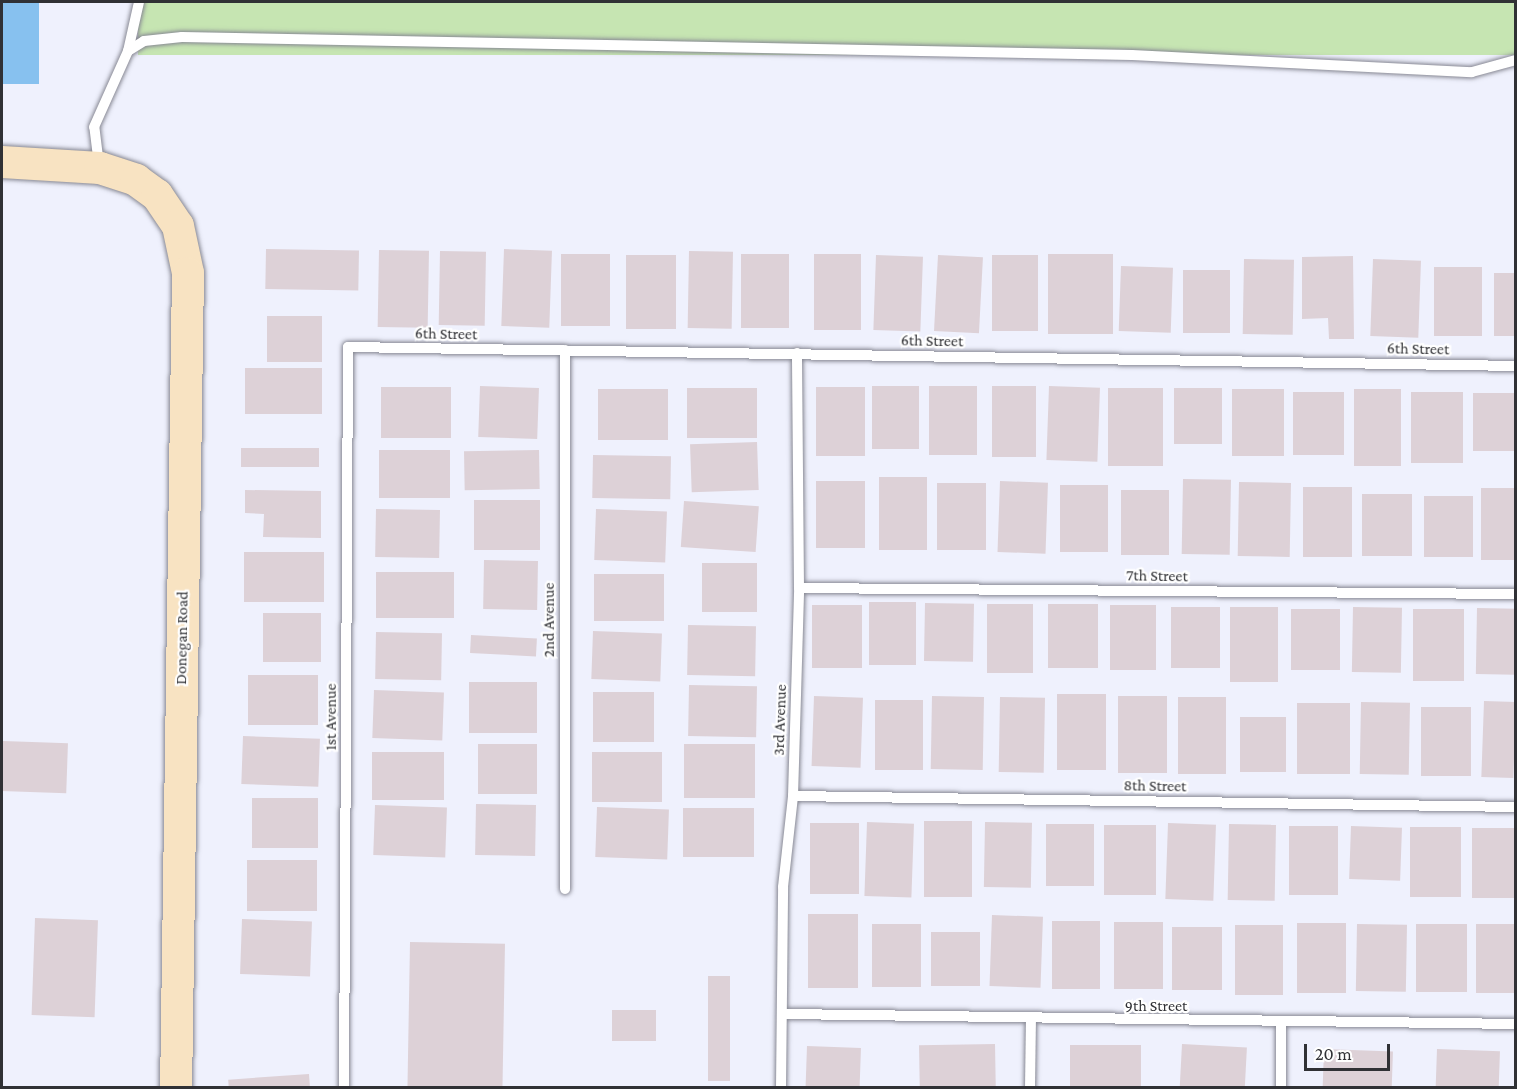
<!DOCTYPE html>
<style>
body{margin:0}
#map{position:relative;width:1517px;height:1089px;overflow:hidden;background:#eff1fd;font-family:"Crimson Pro",serif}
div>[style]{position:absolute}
.green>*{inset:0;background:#c6e5b2;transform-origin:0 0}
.water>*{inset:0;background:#87c1ef;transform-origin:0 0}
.building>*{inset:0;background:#ddd1d7;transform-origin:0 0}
.roads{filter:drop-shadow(0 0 2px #888994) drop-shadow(0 0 2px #888994)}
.lane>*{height:10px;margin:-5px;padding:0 5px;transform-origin:5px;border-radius:5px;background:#fff}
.secondary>*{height:32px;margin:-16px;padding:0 16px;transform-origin:16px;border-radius:16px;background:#f8e3c2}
span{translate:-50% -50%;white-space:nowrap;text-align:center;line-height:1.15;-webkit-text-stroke:4.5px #fff;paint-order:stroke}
.street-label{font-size:16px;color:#303135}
.frame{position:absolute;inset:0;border:3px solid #303135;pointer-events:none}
.scale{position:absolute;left:1304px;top:1044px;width:86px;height:27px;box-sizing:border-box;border:3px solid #303135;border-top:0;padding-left:8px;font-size:18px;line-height:21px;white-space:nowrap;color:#303135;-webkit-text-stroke:4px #fff;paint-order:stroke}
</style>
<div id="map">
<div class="green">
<i style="left:138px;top:2px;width:1378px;height:53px"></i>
</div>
<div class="water">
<i style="left:2px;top:2px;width:37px;height:82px"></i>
</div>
<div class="building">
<i style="left:266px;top:249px;width:93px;height:40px;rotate:1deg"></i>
<i style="left:504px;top:249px;width:48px;height:77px;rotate:2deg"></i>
<i style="left:379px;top:250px;width:50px;height:77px;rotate:1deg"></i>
<i style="left:440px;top:251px;width:46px;height:74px;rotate:1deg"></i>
<i style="left:689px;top:251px;width:44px;height:77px;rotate:1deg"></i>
<i style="left:561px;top:254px;width:49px;height:72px"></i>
<i style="left:741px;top:254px;width:48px;height:74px"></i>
<i style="left:814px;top:254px;width:47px;height:76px"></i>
<i style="left:1048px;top:254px;width:65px;height:80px"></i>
<i style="left:626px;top:255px;width:50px;height:74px"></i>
<i style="left:876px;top:255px;width:47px;height:75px;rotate:2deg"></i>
<i style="left:938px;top:255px;width:45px;height:76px;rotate:3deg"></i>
<i style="left:992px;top:255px;width:46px;height:76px"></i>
<i style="clip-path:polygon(1353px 256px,1354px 339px,1329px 339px,1328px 318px,1302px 319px,1302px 257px)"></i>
<i style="left:1244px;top:259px;width:50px;height:75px;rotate:1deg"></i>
<i style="left:1373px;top:259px;width:48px;height:77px;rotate:2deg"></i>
<i style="left:1121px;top:266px;width:52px;height:65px;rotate:2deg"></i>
<i style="left:1434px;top:267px;width:48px;height:69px"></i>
<i style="left:1183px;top:270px;width:47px;height:63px"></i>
<i style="left:1494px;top:273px;width:22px;height:63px"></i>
<i style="left:267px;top:316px;width:55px;height:46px"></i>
<i style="left:245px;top:368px;width:77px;height:46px"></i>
<i style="left:480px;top:386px;width:59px;height:51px;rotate:2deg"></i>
<i style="left:872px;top:386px;width:47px;height:63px"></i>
<i style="left:929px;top:386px;width:48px;height:69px"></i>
<i style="left:992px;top:386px;width:44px;height:71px"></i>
<i style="left:1049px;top:386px;width:51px;height:74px;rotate:2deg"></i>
<i style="left:381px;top:387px;width:70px;height:51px"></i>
<i style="left:816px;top:387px;width:49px;height:69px"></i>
<i style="left:687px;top:388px;width:70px;height:50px"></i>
<i style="left:1108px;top:388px;width:55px;height:78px"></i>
<i style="left:1174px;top:388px;width:48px;height:56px"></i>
<i style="left:598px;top:389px;width:70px;height:51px"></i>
<i style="left:1232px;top:389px;width:52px;height:67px"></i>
<i style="left:1354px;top:389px;width:47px;height:77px"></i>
<i style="left:1293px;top:392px;width:51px;height:63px"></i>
<i style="left:1411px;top:392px;width:52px;height:71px"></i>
<i style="left:1473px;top:393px;width:43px;height:58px"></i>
<i style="left:757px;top:442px;width:48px;height:67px;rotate:88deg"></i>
<i style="left:241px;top:448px;width:78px;height:19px"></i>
<i style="left:379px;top:450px;width:71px;height:48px"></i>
<i style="left:539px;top:450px;width:39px;height:75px;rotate:89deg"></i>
<i style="left:593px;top:455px;width:78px;height:43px;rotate:1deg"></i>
<i style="left:879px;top:477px;width:48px;height:73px"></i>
<i style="left:1183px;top:479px;width:48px;height:75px;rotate:1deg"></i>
<i style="left:816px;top:481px;width:49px;height:67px"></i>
<i style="left:1000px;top:481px;width:48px;height:71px;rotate:2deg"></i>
<i style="left:1239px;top:482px;width:52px;height:74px;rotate:1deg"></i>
<i style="left:937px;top:483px;width:49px;height:67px"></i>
<i style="left:1060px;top:485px;width:48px;height:67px"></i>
<i style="left:1303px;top:487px;width:49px;height:70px"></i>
<i style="left:1516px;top:488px;width:72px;height:35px;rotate:90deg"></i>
<i style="clip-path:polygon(245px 490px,321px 491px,321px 538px,263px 537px,264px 514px,245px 513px)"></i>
<i style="left:1121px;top:490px;width:48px;height:65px"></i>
<i style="left:1362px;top:494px;width:50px;height:62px"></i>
<i style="left:1424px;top:496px;width:49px;height:61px"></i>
<i style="left:474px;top:500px;width:66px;height:50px"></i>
<i style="left:684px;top:501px;width:75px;height:46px;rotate:4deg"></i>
<i style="left:376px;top:509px;width:64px;height:48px;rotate:1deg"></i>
<i style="left:596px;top:509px;width:71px;height:51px;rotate:2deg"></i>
<i style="left:244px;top:552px;width:80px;height:50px"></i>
<i style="left:484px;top:560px;width:54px;height:49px;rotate:1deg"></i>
<i style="left:702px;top:563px;width:55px;height:49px"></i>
<i style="left:454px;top:572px;width:46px;height:78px;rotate:90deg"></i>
<i style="left:594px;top:574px;width:70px;height:47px"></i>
<i style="left:869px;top:602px;width:47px;height:63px"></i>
<i style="left:925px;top:603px;width:49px;height:58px;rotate:1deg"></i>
<i style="left:987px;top:604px;width:46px;height:69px"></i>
<i style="left:1048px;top:604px;width:50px;height:64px"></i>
<i style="left:812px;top:605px;width:50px;height:63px"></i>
<i style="left:1110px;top:605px;width:46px;height:65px"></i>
<i style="left:1171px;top:607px;width:49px;height:61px"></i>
<i style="left:1230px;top:607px;width:48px;height:75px"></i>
<i style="left:1353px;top:607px;width:49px;height:65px;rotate:1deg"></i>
<i style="left:1477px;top:608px;width:39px;height:66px;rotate:1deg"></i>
<i style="left:1291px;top:609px;width:49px;height:61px"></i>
<i style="left:1413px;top:609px;width:51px;height:72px"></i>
<i style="left:263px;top:613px;width:58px;height:49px"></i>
<i style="left:688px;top:625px;width:68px;height:50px;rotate:1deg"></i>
<i style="left:593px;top:631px;width:69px;height:48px;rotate:2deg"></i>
<i style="left:376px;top:632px;width:66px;height:47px;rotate:1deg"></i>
<i style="left:471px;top:635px;width:66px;height:18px;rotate:3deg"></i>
<i style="left:248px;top:675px;width:70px;height:50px"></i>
<i style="left:469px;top:682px;width:68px;height:51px"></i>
<i style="left:689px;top:685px;width:68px;height:51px;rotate:1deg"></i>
<i style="left:374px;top:690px;width:70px;height:48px;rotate:2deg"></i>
<i style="left:593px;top:692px;width:61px;height:50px"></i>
<i style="left:1057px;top:694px;width:49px;height:76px"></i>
<i style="left:814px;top:696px;width:49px;height:70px;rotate:2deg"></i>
<i style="left:932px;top:696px;width:52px;height:73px;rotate:1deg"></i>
<i style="left:1167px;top:696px;width:77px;height:49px;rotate:90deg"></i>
<i style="left:1000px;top:697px;width:45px;height:75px;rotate:1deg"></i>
<i style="left:1178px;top:697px;width:48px;height:77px"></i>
<i style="left:875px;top:700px;width:48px;height:70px"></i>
<i style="left:1484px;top:701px;width:32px;height:76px;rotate:2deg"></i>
<i style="left:1361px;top:702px;width:49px;height:72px;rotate:1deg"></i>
<i style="left:1297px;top:703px;width:53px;height:71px"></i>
<i style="left:1421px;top:707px;width:50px;height:69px"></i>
<i style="left:1240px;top:717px;width:46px;height:55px"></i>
<i style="left:243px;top:736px;width:77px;height:48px;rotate:2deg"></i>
<i style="left:3px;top:741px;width:65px;height:50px;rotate:2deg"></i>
<i style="left:478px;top:744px;width:59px;height:50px"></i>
<i style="left:684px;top:744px;width:71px;height:54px"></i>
<i style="left:372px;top:752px;width:72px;height:48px"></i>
<i style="left:592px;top:752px;width:70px;height:50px"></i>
<i style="left:252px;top:798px;width:66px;height:50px"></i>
<i style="left:476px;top:804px;width:60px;height:51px;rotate:1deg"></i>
<i style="left:375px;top:805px;width:72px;height:50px;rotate:2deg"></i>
<i style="left:597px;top:807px;width:72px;height:50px;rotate:2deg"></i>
<i style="left:683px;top:808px;width:71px;height:49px"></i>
<i style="left:924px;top:821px;width:48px;height:76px"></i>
<i style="left:867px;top:822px;width:47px;height:74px;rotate:2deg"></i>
<i style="left:985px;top:822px;width:47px;height:65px;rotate:1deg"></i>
<i style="left:810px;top:823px;width:49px;height:71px"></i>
<i style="left:1168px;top:823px;width:48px;height:76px;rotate:2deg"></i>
<i style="left:1046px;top:824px;width:48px;height:62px"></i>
<i style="left:1229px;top:824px;width:47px;height:76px;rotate:1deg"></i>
<i style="left:1104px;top:825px;width:52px;height:70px"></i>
<i style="left:1289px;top:826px;width:49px;height:69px"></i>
<i style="left:1351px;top:826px;width:51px;height:53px;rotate:2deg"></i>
<i style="left:1410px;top:827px;width:51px;height:70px"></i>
<i style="left:1472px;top:828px;width:44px;height:70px"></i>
<i style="left:247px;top:860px;width:70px;height:51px"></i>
<i style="left:808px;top:914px;width:50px;height:74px"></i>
<i style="left:992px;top:915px;width:51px;height:71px;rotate:2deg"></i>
<i style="left:35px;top:918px;width:63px;height:97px;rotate:2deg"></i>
<i style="left:242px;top:919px;width:70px;height:55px;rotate:2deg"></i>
<i style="left:1052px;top:921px;width:48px;height:68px"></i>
<i style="left:1114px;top:922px;width:49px;height:67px"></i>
<i style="left:1297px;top:923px;width:49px;height:70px"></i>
<i style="left:872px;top:924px;width:49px;height:63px"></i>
<i style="left:1357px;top:924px;width:50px;height:67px;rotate:1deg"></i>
<i style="left:1416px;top:924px;width:51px;height:68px"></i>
<i style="left:1476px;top:924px;width:40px;height:69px"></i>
<i style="left:1235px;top:925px;width:48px;height:70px"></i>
<i style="left:1172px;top:927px;width:50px;height:63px"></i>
<i style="left:931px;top:932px;width:49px;height:54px"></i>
<i style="left:410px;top:942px;width:95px;height:146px;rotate:1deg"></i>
<i style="left:708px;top:976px;width:22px;height:105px"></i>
<i style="left:612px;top:1010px;width:44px;height:31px"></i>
<i style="left:995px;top:1044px;width:44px;height:76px;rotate:89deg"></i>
<i style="left:1182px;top:1044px;width:65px;height:44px;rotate:3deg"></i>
<i style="left:1070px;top:1045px;width:71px;height:43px"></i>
<i style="left:807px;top:1046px;width:54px;height:42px;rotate:2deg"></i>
<i style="left:1324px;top:1049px;width:69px;height:39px;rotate:2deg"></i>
<i style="left:1437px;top:1049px;width:63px;height:39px;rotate:2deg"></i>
<i style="left:309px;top:1074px;width:14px;height:81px;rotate:86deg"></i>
</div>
<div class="roads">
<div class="lane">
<i style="left:128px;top:51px;width:19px;rotate:-32deg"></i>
<i style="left:144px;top:41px;width:38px;rotate:-6deg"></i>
<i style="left:182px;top:37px;width:950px;rotate:1.09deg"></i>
<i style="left:1132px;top:55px;width:340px;rotate:2.9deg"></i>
<i style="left:1472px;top:72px;width:46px;rotate:-15.3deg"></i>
<i style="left:99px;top:165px;width:38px;rotate:-97deg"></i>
<i style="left:94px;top:127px;width:83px;rotate:-65.9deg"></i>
<i style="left:128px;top:51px;width:50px;rotate:-77.3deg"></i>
<i style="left:565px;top:350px;width:539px;rotate:90deg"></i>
<i style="left:799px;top:588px;width:717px;rotate:0.48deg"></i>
<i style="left:793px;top:796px;width:723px;rotate:0.87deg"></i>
<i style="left:784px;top:1014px;width:732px;rotate:0.78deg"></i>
<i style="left:1281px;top:1021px;width:67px;rotate:90deg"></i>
<i style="left:344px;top:1088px;width:741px;rotate:-89.69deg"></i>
<i style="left:348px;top:347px;width:1168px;rotate:0.93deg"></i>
<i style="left:781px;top:1088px;width:201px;rotate:-89.4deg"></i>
<i style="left:783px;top:887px;width:92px;rotate:-83.7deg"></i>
<i style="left:793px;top:796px;width:208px;rotate:-88.3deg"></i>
<i style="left:799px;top:588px;width:235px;rotate:-90.5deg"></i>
<i style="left:1030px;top:1088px;width:68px;rotate:-89.2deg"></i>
</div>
<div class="secondary">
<i style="left:2px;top:162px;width:98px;rotate:3.5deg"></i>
<i style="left:100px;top:168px;width:38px;rotate:18deg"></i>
<i style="left:136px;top:180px;width:26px;rotate:36deg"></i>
<i style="left:157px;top:195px;width:37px;rotate:56deg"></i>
<i style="left:178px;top:226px;width:48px;rotate:78deg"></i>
<i style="left:188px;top:273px;width:815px;rotate:90.84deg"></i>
</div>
</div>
<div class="street-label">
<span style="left:446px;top:334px;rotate:1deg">6th Street</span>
<span style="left:932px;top:341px;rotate:1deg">6th Street</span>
<span style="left:1418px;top:349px;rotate:1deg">6th Street</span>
<span style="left:1157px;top:576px;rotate:1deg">7th Street</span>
<span style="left:549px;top:620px;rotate:-90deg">2nd Avenue</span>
<span style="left:182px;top:638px;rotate:-89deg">Donegan Road</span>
<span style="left:331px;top:717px;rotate:-90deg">1st Avenue</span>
<span style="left:780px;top:720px;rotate:-88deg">3rd Avenue</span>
<span style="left:1155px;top:786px;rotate:1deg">8th Street</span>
<span style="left:1156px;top:1006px">9th Street</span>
</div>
<div class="frame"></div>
<div class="scale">20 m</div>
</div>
